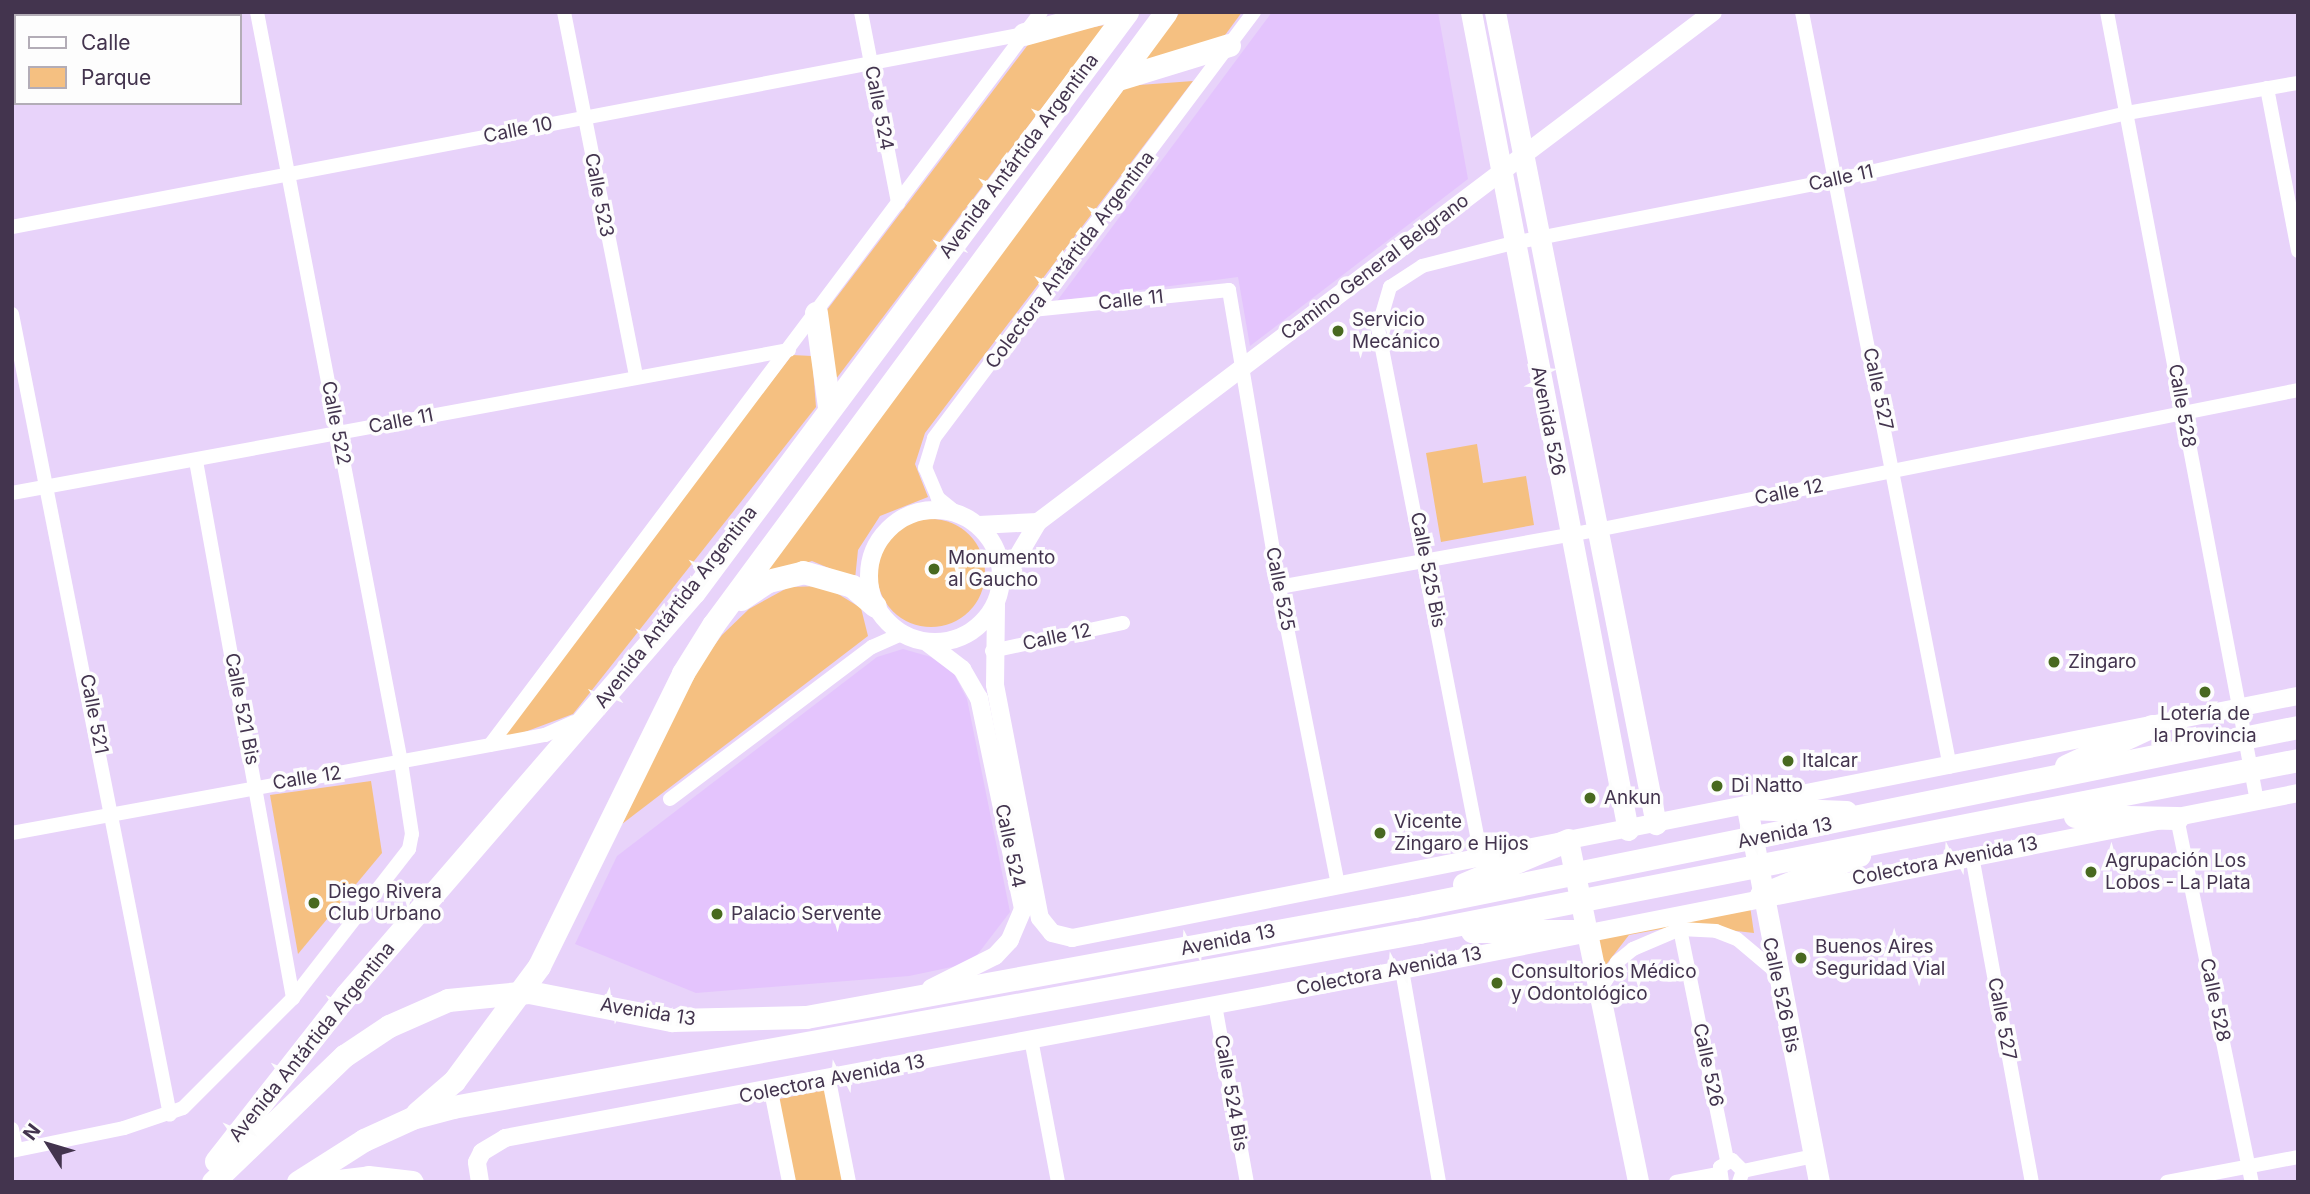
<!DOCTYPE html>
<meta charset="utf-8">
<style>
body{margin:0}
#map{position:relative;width:2310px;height:1194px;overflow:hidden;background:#e8d3fa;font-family:Inter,sans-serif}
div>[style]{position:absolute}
.built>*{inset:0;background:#e4c4fd}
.green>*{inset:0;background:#f5c081;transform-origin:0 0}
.round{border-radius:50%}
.minor>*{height:14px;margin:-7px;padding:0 7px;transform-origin:7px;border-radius:7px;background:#fff}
.tertiary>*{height:18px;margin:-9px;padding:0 9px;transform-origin:9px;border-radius:9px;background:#fff}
.tertiary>.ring{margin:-9px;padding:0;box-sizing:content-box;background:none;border:18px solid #fff;border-radius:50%}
.secondary>*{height:21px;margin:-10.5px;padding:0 10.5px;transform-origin:10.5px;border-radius:10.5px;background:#fff}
.primary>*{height:23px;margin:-11.5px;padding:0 11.5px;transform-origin:11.5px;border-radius:11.5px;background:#fff}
.dots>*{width:19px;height:19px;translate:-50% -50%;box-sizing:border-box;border:4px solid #fdfdfd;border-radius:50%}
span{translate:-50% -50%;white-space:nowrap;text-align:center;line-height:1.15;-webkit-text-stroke:7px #fdfdfd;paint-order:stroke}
.street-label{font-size:19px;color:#43344e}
.poi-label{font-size:19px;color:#43344e}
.left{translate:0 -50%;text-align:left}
.frame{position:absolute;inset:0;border:14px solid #43344e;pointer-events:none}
.legend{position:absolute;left:14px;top:14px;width:228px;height:91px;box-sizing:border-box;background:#fdfdfd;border:2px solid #b3adb7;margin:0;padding:9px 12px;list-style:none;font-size:21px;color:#43344e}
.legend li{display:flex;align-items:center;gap:14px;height:35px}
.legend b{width:35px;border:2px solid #b3adb7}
.north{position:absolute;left:14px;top:1110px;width:70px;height:70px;-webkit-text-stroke:5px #fdfdfd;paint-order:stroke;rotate:307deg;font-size:19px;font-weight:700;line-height:28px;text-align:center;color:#43344e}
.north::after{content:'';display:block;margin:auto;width:24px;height:32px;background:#43344e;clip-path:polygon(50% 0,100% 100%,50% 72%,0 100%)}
</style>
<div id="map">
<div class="built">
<i style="clip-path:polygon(1272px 12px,1438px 12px,1468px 179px,1250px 346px,1238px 277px,1057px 301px)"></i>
<i style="clip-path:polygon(903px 649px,931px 657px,953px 672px,967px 699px,1010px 912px,971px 963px,909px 976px,696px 993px,575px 944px,617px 856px,877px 657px)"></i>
</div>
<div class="green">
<i style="clip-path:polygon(1180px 12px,1242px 12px,1209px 57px,1139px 68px)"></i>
<i style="clip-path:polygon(1105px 25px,836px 379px,827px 310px,1033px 38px)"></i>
<i style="clip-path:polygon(1193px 81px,925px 433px,915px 464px,928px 497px,880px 516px,858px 550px,855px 579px,812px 561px,757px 578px,1126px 86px)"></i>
<i style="clip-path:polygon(792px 355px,812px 356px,816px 407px,573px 714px,490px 745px)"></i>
<i style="clip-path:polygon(1477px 444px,1483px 483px,1526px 476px,1534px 525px,1441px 542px,1426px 453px)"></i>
<i class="round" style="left:877px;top:519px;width:108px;height:108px"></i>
<i style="clip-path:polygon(825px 586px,861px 608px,868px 636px,622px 824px,698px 667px,722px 635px,749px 609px,789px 587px)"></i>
<i style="clip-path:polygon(371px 781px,382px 853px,298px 954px,270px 795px)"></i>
<i style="clip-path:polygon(1750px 906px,1754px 933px,1683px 925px,1629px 935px,1602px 970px,1596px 938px)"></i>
<i style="left:825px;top:1090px;width:94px;height:48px;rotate:79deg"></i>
</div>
<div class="minor">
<i style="left:564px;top:12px;width:372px;rotate:78.8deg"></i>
<i style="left:861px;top:12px;width:195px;rotate:79deg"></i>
<i style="left:1802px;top:12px;width:769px;rotate:78.91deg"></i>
<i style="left:2107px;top:12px;width:803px;rotate:79.24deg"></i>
<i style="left:2267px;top:88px;width:166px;rotate:79.2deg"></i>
<i style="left:12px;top:227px;width:1030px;rotate:-10.8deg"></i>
<i style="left:1032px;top:310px;width:198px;rotate:-5.8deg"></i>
<i style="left:1229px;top:290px;width:301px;rotate:80.4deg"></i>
<i style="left:1279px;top:587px;width:305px;rotate:78.8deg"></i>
<i style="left:12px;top:314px;width:816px;rotate:78.84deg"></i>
<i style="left:196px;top:461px;width:546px;rotate:79.76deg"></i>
<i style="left:12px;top:493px;width:790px;rotate:-10.43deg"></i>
<i style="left:954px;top:511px;width:21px;rotate:-141deg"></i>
<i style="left:938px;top:498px;width:33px;rotate:-113deg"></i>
<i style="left:925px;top:468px;width:31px;rotate:-73deg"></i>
<i style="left:934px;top:438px;width:533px;rotate:-53.09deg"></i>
<i style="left:1279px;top:587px;width:323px;rotate:-10.2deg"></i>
<i style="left:1597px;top:530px;width:715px;rotate:-11.29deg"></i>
<i style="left:992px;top:651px;width:134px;rotate:-12.1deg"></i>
<i style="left:490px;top:745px;width:917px;rotate:-53.07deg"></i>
<i style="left:670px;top:799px;width:253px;rotate:-37deg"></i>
<i style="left:872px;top:647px;width:32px;rotate:-24deg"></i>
<i style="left:2177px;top:818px;width:372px;rotate:78.4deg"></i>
<i style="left:12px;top:833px;width:542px;rotate:-10.42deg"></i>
<i style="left:545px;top:735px;width:32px;rotate:-24deg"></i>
<i style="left:1481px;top:856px;width:538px;rotate:-101.04deg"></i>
<i style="left:1378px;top:328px;width:43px;rotate:-73.7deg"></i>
<i style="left:1390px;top:287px;width:38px;rotate:-33deg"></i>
<i style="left:1422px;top:266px;width:94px;rotate:-14.2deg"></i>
<i style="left:1513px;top:243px;width:328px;rotate:-11.1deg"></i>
<i style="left:1835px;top:180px;width:300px;rotate:-12.9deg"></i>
<i style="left:2127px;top:113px;width:174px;rotate:-10deg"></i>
<i style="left:1972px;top:856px;width:331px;rotate:79.6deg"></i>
<i style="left:1680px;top:929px;width:237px;rotate:78.5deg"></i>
<i style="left:1402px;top:970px;width:215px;rotate:80.1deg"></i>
<i style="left:1598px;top:993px;width:36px;rotate:-58deg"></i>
<i style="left:1617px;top:962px;width:21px;rotate:-39deg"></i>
<i style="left:1633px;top:949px;width:51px;rotate:-23.1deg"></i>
<i style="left:1680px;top:929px;width:36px;rotate:3deg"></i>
<i style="left:1716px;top:931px;width:22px;rotate:21deg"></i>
<i style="left:1737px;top:939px;width:50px;rotate:40.1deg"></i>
<i style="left:1215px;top:1005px;width:180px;rotate:79.8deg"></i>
<i style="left:1031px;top:1039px;width:146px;rotate:79.3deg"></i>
<i style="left:829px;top:1080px;width:104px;rotate:78.9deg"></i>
<i style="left:771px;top:1091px;width:93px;rotate:78.8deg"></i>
<i style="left:12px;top:1129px;width:21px;rotate:79deg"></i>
<i style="left:12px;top:1151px;width:114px;rotate:-11.6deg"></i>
<i style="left:124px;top:1128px;width:62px;rotate:-18.7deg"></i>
<i style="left:183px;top:1108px;width:156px;rotate:-45deg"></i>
<i style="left:293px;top:998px;width:189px;rotate:-52.1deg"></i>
<i style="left:409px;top:849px;width:15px;rotate:-79deg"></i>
<i style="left:412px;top:834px;width:73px;rotate:-98.7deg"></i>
<i style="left:401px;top:762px;width:764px;rotate:-100.87deg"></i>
<i style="left:1743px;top:1171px;width:73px;rotate:-11.9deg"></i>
<i style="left:1676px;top:1182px;width:43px;rotate:-10.8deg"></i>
<i style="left:1722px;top:1182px;width:15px;rotate:-98deg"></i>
<i style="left:1720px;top:1167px;width:14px;rotate:-30deg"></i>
<i style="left:1732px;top:1160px;width:16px;rotate:45deg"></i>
<i style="left:1743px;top:1171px;width:12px;rotate:110deg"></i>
<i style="left:2167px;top:1182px;width:133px;rotate:-10.8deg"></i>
</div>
<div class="tertiary">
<i class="ring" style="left:869px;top:510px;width:114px;height:114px"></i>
<i style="left:979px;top:525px;width:59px;rotate:-2.9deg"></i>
<i style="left:1002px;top:583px;width:71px;rotate:-59.5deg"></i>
<i style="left:1038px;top:522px;width:846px;rotate:-37.07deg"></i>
<i style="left:996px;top:605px;width:80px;rotate:90.7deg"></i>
<i style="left:995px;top:685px;width:237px;rotate:79.1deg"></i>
<i style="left:1040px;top:918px;width:19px;rotate:51deg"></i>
<i style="left:1052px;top:933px;width:21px;rotate:14deg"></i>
<i style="left:1072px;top:938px;width:1250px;rotate:-11.17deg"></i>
<i style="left:928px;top:643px;width:43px;rotate:37.4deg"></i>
<i style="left:962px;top:669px;width:34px;rotate:60deg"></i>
<i style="left:979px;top:698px;width:216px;rotate:78.2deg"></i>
<i style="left:1023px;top:909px;width:34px;rotate:113deg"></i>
<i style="left:1010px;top:940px;width:22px;rotate:133deg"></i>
<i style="left:995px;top:956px;width:72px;rotate:153.4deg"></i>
<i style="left:480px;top:1182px;width:20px;rotate:-99deg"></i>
<i style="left:477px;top:1162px;width:11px;rotate:-63deg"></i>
<i style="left:482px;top:1152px;width:27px;rotate:-31deg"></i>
<i style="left:505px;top:1138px;width:913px;rotate:-10.61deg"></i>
<i style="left:1402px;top:970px;width:913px;rotate:-11.17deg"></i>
</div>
<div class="secondary">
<i style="left:1471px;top:12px;width:833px;rotate:79.14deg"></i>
<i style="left:1495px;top:12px;width:828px;rotate:78.79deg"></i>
<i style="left:1747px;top:808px;width:381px;rotate:79.1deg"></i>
<i style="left:1568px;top:840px;width:349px;rotate:78.4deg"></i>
</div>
<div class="primary">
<i style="left:1024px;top:34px;width:83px;rotate:-15.4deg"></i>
<i style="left:1118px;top:79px;width:116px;rotate:-17deg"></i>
<i style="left:816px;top:313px;width:95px;rotate:82.1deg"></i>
<i style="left:741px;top:599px;width:32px;rotate:-34deg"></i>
<i style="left:768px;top:581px;width:36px;rotate:-14deg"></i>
<i style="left:803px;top:572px;width:51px;rotate:15.9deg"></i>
<i style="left:852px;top:586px;width:30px;rotate:41deg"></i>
<i style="left:2066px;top:766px;width:95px;rotate:-24.9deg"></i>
<i style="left:1747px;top:808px;width:99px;rotate:2.3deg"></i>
<i style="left:2075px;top:816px;width:102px;rotate:1.1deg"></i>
<i style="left:1464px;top:884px;width:113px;rotate:-22.9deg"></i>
<i style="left:1761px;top:895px;width:106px;rotate:-22.2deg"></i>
<i style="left:1472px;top:931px;width:112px"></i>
<i style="left:417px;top:1113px;width:49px;rotate:-40.9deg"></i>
<i style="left:454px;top:1081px;width:143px;rotate:-53.5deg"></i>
<i style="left:539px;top:966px;width:326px;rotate:-63.8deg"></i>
<i style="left:683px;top:673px;width:57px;rotate:-58deg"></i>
<i style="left:713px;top:625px;width:762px;rotate:-53.54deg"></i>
<i style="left:216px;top:1161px;width:211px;rotate:-51.9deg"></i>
<i style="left:346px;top:995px;width:532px;rotate:-49.19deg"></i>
<i style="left:694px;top:592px;width:724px;rotate:-53.26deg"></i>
<i style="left:213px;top:1182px;width:182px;rotate:-43.9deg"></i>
<i style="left:344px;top:1056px;width:54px;rotate:-33.7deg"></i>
<i style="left:389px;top:1026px;width:64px;rotate:-23.8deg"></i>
<i style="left:448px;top:1000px;width:81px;rotate:-5.6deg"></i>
<i style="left:529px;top:992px;width:146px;rotate:11.1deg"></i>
<i style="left:672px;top:1020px;width:134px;rotate:-1.3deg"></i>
<i style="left:806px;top:1017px;width:618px;rotate:-10.35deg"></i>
<i style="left:1414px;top:906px;width:902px;rotate:-11.45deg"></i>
<i style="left:298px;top:1182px;width:78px;rotate:-32.5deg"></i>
<i style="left:364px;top:1140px;width:53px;rotate:-24.6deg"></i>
<i style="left:412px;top:1118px;width:42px;rotate:-15deg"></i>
<i style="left:453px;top:1107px;width:982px;rotate:-10.27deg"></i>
<i style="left:1419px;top:932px;width:896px;rotate:-11.07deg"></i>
<i style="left:330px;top:1182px;width:38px;rotate:-7deg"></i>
<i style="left:368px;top:1177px;width:44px;rotate:6.5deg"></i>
</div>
<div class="dots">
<i style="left:1338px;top:331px;background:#48691f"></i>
<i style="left:934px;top:569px;background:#48691f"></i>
<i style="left:2054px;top:662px;background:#48691f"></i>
<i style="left:2205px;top:692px;background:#48691f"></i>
<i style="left:1788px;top:761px;background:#48691f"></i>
<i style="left:1717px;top:786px;background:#48691f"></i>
<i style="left:1590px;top:798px;background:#48691f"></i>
<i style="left:1380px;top:833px;background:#48691f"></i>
<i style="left:2091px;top:872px;background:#48691f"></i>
<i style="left:314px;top:903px;background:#48691f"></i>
<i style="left:717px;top:914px;background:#48691f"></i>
<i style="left:1801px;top:958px;background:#48691f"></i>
<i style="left:1497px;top:983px;background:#48691f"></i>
</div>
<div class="street-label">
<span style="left:879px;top:108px;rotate:79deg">Calle 524</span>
<span style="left:518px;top:130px;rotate:-11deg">Calle 10</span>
<span style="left:1019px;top:156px;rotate:-53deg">Avenida Antártida Argentina</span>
<span style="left:1841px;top:178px;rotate:-12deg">Calle 11</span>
<span style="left:599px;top:195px;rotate:79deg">Calle 523</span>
<span style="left:1070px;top:260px;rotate:-53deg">Colectora Antártida Argentina</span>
<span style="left:1375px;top:267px;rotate:-37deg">Camino General Belgrano</span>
<span style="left:1131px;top:300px;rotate:-6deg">Calle 11</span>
<span style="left:1878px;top:389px;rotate:78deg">Calle 527</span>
<span style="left:2182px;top:406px;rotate:80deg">Calle 528</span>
<span style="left:401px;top:421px;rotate:-11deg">Calle 11</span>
<span style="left:1548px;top:421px;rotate:79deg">Avenida 526</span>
<span style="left:336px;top:423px;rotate:79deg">Calle 522</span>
<span style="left:1789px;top:492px;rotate:-11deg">Calle 12</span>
<span style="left:1428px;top:570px;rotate:79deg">Calle 525 Bis</span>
<span style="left:1280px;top:589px;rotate:79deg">Calle 525</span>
<span style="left:676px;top:607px;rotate:-52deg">Avenida Antártida Argentina</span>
<span style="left:1057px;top:637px;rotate:-12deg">Calle 12</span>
<span style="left:242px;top:709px;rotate:79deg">Calle 521 Bis</span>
<span style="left:94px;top:714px;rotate:79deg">Calle 521</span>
<span style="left:307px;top:778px;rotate:-9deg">Calle 12</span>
<span style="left:1785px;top:833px;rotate:-11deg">Avenida 13</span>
<span style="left:1010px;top:846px;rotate:78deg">Calle 524</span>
<span style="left:1945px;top:861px;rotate:-11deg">Colectora Avenida 13</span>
<span style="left:1228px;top:940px;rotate:-11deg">Avenida 13</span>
<span style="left:1389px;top:971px;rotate:-11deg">Colectora Avenida 13</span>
<span style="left:1781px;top:995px;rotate:78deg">Calle 526 Bis</span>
<span style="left:2215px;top:1000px;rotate:78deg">Calle 528</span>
<span style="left:648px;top:1012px;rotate:9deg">Avenida 13</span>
<span style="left:2002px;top:1019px;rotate:79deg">Calle 527</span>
<span style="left:312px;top:1042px;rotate:-51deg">Avenida Antártida Argentina</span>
<span style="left:1708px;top:1065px;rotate:78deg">Calle 526</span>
<span style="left:832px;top:1079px;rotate:-11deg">Colectora Avenida 13</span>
<span style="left:1231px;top:1093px;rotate:80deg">Calle 524 Bis</span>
</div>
<div class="poi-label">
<span class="left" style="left:1352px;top:331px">Servicio<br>Mecánico</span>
<span class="left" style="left:948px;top:569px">Monumento<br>al Gaucho</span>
<span class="left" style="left:2068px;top:662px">Zingaro</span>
<span style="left:2205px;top:725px">Lotería de<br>la Provincia</span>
<span class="left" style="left:1802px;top:761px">Italcar</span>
<span class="left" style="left:1731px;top:786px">Di Natto</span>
<span class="left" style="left:1604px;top:798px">Ankun</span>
<span class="left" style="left:1394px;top:833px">Vicente<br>Zingaro e Hijos</span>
<span class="left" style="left:2105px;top:872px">Agrupación Los<br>Lobos - La Plata</span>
<span class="left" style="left:328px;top:903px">Diego Rivera<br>Club Urbano</span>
<span class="left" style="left:731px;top:914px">Palacio Servente</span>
<span class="left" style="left:1815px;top:958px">Buenos Aires<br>Seguridad Vial</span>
<span class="left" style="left:1511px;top:983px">Consultorios Médico<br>y Odontológico</span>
</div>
<div class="frame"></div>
<ul class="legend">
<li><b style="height:9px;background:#fff"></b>Calle</li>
<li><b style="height:19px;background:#f5c081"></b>Parque</li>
</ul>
<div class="north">N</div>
</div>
